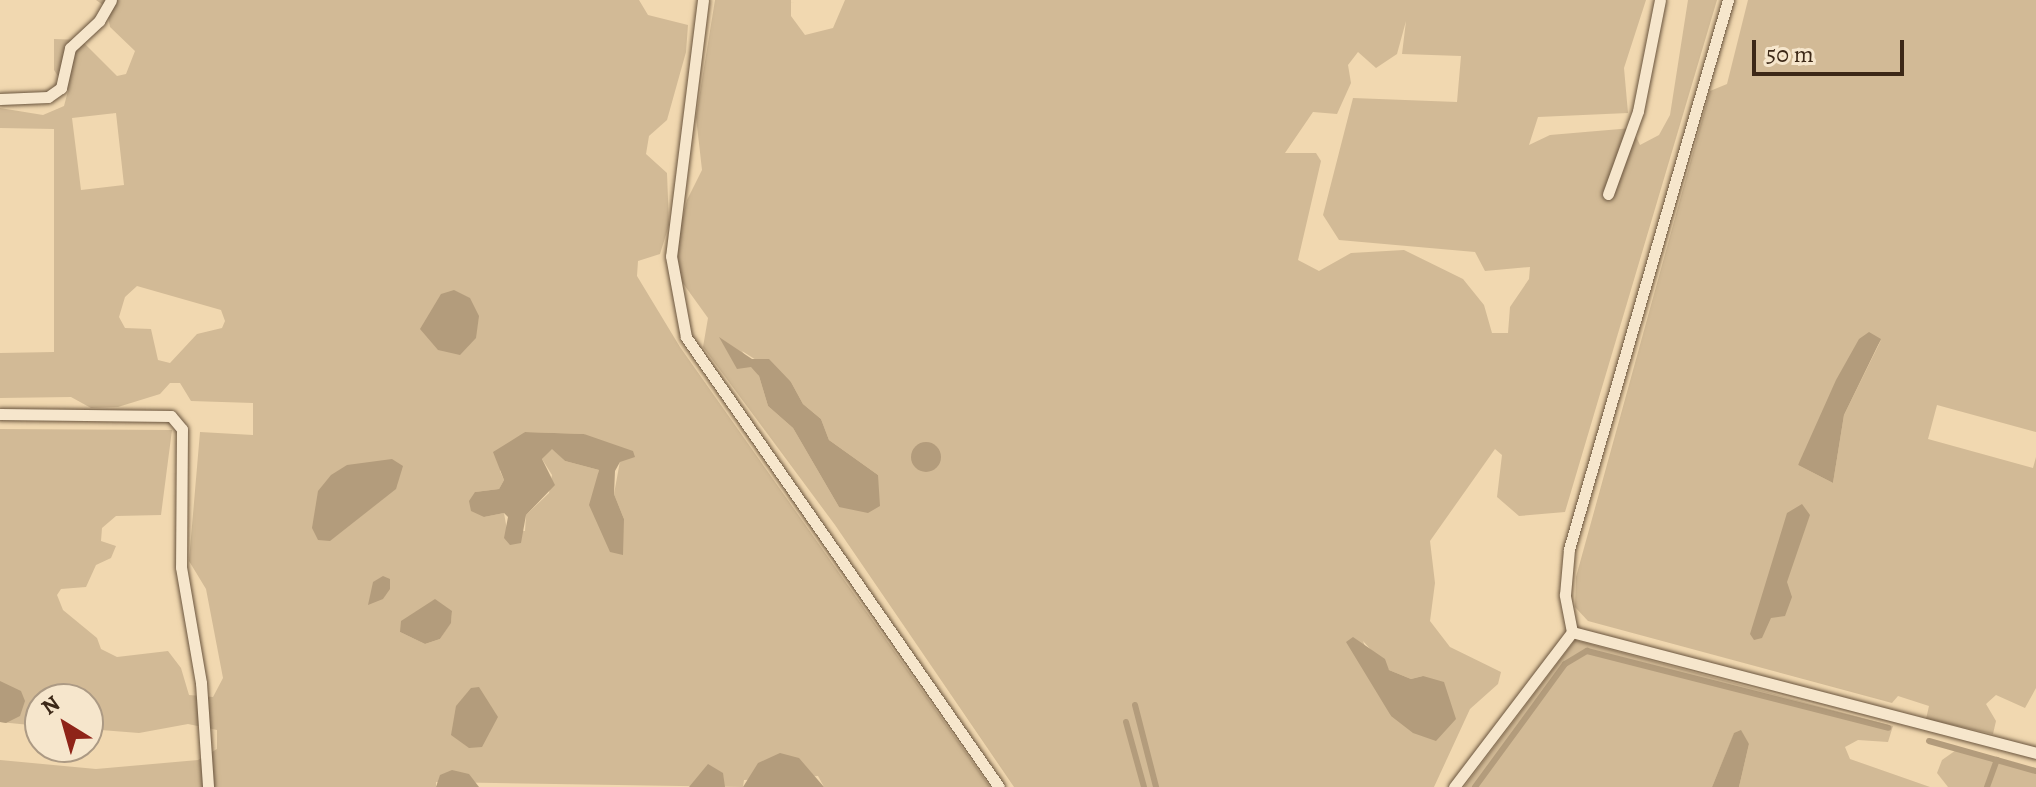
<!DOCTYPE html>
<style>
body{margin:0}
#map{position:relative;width:2036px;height:787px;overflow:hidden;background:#f1d8b0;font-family:Alegreya,serif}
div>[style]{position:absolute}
.green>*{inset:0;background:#d2ba96}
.water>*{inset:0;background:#b39c7c}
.round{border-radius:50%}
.stream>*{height:6px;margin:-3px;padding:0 3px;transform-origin:3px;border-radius:3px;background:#b39c7c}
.roads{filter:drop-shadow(0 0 2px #69543d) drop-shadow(0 0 2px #69543d)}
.lane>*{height:11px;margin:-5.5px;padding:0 5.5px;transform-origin:5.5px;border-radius:5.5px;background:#f6e6cc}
span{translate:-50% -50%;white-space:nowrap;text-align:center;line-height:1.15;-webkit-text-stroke:6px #f6e6cc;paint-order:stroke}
.north{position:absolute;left:24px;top:683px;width:80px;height:80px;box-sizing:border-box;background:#f6e6cc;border:2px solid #ac9a84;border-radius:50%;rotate:323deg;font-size:22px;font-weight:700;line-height:32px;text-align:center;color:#3c2817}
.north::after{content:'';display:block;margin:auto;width:28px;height:36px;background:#8f2418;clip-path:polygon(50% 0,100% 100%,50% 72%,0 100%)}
.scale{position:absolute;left:1752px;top:40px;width:152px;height:36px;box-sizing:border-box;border:4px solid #3c2817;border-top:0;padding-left:10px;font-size:24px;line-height:28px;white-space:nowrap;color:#3c2817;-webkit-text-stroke:6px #f6e6cc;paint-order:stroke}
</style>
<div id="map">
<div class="green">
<i style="clip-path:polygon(evenodd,96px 0,639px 0,648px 15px,688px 25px,686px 52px,667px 120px,649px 136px,646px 154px,667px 173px,669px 225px,660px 254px,638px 261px,637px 276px,680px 347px,990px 787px,824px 787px,818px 776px,744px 780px,743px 787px,436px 782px,436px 787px,0 787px,0 760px,96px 769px,198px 760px,217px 749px,217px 730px,188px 724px,139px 733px,88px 729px,88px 699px,40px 699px,40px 726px,0 722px,0 429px,172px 430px,161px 515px,116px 516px,102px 528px,101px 541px,116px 546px,111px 558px,96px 565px,86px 587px,61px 589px,57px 595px,63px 610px,97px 638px,101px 649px,117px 657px,168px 651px,181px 668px,189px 695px,213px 697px,223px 678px,206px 589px,189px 561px,200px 432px,253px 435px,253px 403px,191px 401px,180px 383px,170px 383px,160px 394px,118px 407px,91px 408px,71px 397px,0 398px,0 353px,54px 352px,54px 129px,0 128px,0 108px,43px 115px,64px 106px,68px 91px,54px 70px,54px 39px,81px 40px,117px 76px,126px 74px,135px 51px,110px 27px,106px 7px,96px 0,116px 113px,124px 185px,81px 190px,72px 118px,116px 113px,96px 0,137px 286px,221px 310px,225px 321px,222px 328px,197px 334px,170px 363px,158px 360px,151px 329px,125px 328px,119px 317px,125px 297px,137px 286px,96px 0,525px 432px,584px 434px,620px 461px,614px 494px,624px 519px,595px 493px,599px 470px,565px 461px,552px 448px,542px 459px,552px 475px,549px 493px,526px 515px,525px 531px,507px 530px,504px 513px,484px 517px,475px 492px,499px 489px,504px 480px,500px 471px,525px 432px,96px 0,452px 611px,451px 622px,440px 639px,425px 644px,400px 632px,452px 611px)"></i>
<i style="clip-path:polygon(evenodd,715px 0,791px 0,791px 16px,805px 35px,833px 28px,845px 0,1646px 0,1624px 68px,1628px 113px,1538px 117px,1529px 145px,1550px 135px,1632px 128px,1640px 145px,1659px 135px,1670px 115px,1688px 0,1717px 0,1565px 512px,1519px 516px,1497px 497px,1502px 455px,1495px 449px,1430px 541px,1435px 583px,1430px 621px,1450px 647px,1501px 672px,1498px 684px,1470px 709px,1434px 787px,1014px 787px,835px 525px,703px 347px,708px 318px,677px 275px,677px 239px,687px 200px,702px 170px,696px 117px,715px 0,1406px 21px,1402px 54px,1461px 56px,1457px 102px,1353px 98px,1323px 215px,1339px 240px,1475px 252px,1485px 271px,1530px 267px,1529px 279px,1510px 307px,1508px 333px,1492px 333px,1484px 305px,1463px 279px,1404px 250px,1351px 253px,1319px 271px,1298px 260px,1321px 161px,1316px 153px,1285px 153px,1313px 112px,1337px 114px,1351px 83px,1348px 65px,1358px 52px,1376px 68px,1397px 54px,1406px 21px,715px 0,742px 351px,791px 382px,803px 404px,821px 419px,829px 440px,878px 475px,839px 507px,793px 428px,768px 406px,759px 376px,742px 351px,715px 0,1363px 641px,1389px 670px,1411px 679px,1423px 676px,1391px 716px,1363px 641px)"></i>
<i style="clip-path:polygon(evenodd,1748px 0,2036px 0,2036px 432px,1937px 405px,1928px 439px,2033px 468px,2036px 457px,2036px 688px,2025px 708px,1996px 695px,1986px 704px,1996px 721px,1993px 734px,1926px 719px,1929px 706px,1898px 696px,1892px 703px,1588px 621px,1575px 607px,1576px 577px,1710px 91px,1727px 84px,1748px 0,1881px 340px,1844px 415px,1833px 483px,1798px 465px,1881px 340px)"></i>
<i style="clip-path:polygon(1575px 640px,1893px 726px,1888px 742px,1858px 740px,1845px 747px,1850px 759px,1930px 787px,1739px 787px,1749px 744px,1734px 734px,1712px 787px,1464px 787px)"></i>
<i style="clip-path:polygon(1959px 748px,2036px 769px,2036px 787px,1948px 787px,1937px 773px,1942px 760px)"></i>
</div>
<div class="water">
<i style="clip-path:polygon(454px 290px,470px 298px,479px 316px,476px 338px,460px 355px,438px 350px,420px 329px,441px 294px)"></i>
<i style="clip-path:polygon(1869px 332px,1881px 339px,1844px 415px,1833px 483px,1798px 465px,1836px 380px,1859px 339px)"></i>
<i style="clip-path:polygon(719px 337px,752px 359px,769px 359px,791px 382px,803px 404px,821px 419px,829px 440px,878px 475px,880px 506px,868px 513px,839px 507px,793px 428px,768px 406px,759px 376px,751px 367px,737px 369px)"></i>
<i style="clip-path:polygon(525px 432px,584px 434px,633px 451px,635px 457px,620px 462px,615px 471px,614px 494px,624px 519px,623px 555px,610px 552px,589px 505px,599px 470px,565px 461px,552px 449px,542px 459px,555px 485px,526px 515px,521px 543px,510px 545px,504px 538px,508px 517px,504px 513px,484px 517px,471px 511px,469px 501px,475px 492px,499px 489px,504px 480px,493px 452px)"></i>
<i class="round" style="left:911px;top:442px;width:30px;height:30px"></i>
<i style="clip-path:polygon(392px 459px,403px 466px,396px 489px,330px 541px,318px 540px,312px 528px,318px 491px,331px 475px,347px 465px)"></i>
<i style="clip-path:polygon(1802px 504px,1810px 515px,1787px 582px,1792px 597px,1785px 616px,1771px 618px,1762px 638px,1754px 640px,1750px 634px,1787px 513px)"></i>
<i style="clip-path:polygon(383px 576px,390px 579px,390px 589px,383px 599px,368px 605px,373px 582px)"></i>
<i style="clip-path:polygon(435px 599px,452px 611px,451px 623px,440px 639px,425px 644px,400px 632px,401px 621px)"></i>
<i style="clip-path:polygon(1353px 637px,1385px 659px,1389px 670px,1411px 679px,1423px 676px,1444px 682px,1456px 719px,1436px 741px,1413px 733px,1391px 716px,1346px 642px)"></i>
<i style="clip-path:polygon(0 681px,21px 691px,25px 701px,20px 716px,6px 723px,0 722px)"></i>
<i style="clip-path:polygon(479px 687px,498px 717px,482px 747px,469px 748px,451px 735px,456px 706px,471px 688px)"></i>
<i style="clip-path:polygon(1741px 730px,1749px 744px,1739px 787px,1712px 787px,1734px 733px)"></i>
<i style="clip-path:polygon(780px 753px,799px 758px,824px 787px,743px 787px,758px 763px)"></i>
<i style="clip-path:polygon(708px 764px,723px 773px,725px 787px,689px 787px)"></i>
<i style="clip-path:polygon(452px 770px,469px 774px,479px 787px,436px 787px,440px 775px)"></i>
</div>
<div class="stream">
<i style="left:1135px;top:705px;width:85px;rotate:75.6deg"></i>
<i style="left:1126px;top:722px;width:67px;rotate:74.5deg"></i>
<i style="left:1929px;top:741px;width:111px;rotate:15.7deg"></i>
<i style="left:1475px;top:787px;width:152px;rotate:-53.8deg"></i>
<i style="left:1565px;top:664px;width:26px;rotate:-31deg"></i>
<i style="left:1587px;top:651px;width:311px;rotate:14.3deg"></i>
<i style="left:1987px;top:787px;width:29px;rotate:-70deg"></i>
</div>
<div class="roads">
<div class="lane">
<i style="left:703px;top:0;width:258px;rotate:97.1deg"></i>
<i style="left:671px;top:256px;width:82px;rotate:79.5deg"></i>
<i style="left:686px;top:337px;width:548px;rotate:55.18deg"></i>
<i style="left:0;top:99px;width:48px;rotate:-2.4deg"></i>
<i style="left:48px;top:97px;width:16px;rotate:-35deg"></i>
<i style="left:61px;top:88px;width:41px;rotate:-77.3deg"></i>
<i style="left:70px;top:48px;width:40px;rotate:-43deg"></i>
<i style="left:99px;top:21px;width:24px;rotate:-60deg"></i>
<i style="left:1608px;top:194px;width:88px;rotate:-70.1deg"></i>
<i style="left:1638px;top:111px;width:113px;rotate:-78.8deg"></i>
<i style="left:0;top:414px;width:171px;rotate:0.7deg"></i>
<i style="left:171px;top:416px;width:17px;rotate:50deg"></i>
<i style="left:182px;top:429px;width:138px;rotate:90.4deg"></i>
<i style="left:181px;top:567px;width:118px;rotate:80.2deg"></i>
<i style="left:201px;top:683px;width:104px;rotate:86.1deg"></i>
<i style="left:1572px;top:632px;width:480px;rotate:14.6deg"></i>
<i style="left:1454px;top:787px;width:195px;rotate:-52.7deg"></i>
<i style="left:1572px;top:632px;width:38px;rotate:-101deg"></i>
<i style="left:1565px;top:595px;width:46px;rotate:-85deg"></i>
<i style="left:1569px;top:549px;width:572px;rotate:-73.85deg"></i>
</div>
</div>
<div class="north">N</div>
<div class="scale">50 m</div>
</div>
